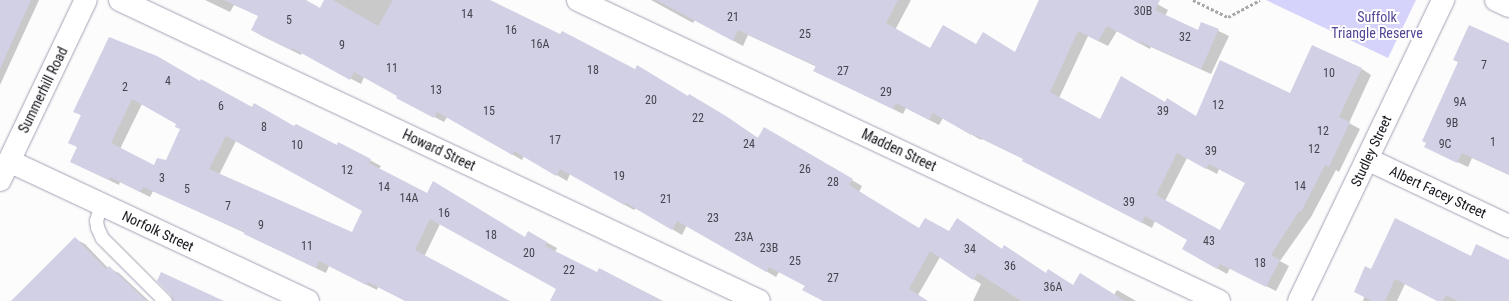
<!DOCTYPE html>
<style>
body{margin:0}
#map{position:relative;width:1509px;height:301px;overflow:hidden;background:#fcfcfc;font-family:"Roboto Condensed",sans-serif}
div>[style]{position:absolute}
.green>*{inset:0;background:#d5d2fc}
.shadow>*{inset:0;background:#0003}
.building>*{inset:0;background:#d1d0e5}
.path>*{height:2.5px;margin-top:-1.25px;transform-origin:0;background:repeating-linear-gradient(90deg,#a8a8ab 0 3px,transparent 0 5px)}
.roads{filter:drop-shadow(0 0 1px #a3a2b6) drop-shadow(0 0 1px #a3a2b6)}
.lane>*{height:13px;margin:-6.5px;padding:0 6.5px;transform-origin:6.5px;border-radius:6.5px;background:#fff}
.street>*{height:22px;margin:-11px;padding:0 11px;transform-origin:11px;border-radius:11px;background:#fff}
.secondary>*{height:22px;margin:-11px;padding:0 11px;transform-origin:11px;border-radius:11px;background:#fff}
span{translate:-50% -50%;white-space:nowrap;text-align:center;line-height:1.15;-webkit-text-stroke:4px #fff;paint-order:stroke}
.number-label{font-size:12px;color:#45444f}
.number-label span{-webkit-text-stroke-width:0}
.park-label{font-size:14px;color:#534596}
.street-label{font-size:14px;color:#16161d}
</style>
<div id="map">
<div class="green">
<i style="clip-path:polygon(1266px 0,1416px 0,1388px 58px)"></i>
</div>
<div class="shadow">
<i style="clip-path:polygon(0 0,39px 0,0 85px)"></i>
<i style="clip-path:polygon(205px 0,304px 0,320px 9px,325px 0,489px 0,758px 138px,764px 128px,862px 186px,859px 192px,919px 229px,949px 233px,1002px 249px,1047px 274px,1074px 286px,1114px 295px,1117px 290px,1136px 301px,973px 301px,981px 284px,940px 257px,918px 295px,927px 301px,824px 301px,806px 286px,779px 272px,776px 277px,687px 225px,682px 235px,636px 208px,634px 210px,570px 174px,567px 181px,524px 156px,522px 160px,447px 117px,444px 122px,408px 103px,399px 96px,364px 77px,361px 84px,302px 53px,301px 55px,262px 36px,252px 30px,259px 16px,234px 5px,230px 12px)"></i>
<i style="clip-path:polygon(evenodd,651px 0,911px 0,895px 30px,931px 49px,977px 45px,1016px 53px,1039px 0,1150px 0,1168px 10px,1165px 16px,1198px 31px,1202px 23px,1229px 36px,1211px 74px,1151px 47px,1150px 49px,1117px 31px,1108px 46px,1088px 36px,1059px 98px,1100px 120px,1166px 103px,1196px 117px,1290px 95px,1362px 69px,1371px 75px,1349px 123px,1360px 129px,1339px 172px,1336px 170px,1311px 217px,1280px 261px,1289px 266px,1276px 291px,1230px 268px,1227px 274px,1183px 249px,1188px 240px,1155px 221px,1152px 228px,1033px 166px,1024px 159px,982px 139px,981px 140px,943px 118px,939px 125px,906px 108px,903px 114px,825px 76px,817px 67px,748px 35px,743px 46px,695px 20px,693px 23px,651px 0,1187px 158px,1217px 174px,1219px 169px,1246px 183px,1221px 232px,1165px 201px,1187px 158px)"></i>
<i style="clip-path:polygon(1509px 44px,1509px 175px,1472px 158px,1468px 167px,1425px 147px)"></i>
<i style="clip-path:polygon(evenodd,200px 83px,295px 128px,337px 146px,338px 143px,381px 166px,379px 169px,428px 194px,525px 238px,528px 232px,557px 248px,555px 252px,598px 273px,600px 269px,663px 301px,551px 301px,558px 289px,440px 224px,424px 257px,508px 301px,406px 301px,378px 287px,377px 290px,329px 266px,326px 273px,255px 239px,245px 233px,153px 191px,150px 197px,120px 182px,119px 185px,71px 162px,78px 147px,82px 116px,75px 111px,200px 83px,142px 104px,178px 124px,181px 129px,166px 162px,155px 166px,120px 149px,142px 104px,200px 83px,236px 141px,364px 211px,352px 234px,219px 175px,236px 141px)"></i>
<i style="clip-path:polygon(75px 239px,85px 244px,108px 268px,119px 273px,149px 301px,13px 301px)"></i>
<i style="clip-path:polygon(1471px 258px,1509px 261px,1509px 301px,1438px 301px,1405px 284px,1397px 301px,1363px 301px,1372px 270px)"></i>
</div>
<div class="building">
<i style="clip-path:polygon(0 0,31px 0,0 69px)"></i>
<i style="clip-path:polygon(224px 0,306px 0,320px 8px,324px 0,333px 0,378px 26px,393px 0,490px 0,560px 34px,562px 31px,635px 69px,637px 65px,688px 96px,689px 94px,726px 116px,758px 138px,764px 127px,853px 179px,849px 185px,919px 228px,925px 218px,949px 231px,957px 218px,1002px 249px,1004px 245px,1046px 273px,1048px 269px,1073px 285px,1080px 273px,1125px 301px,1021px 301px,978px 273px,973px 280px,930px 251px,909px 289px,928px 301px,823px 301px,802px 290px,805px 286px,769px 267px,766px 272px,677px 221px,672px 230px,626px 203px,624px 205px,560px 169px,556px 176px,514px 151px,512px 155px,437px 112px,434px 118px,396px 98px,397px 96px,354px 72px,350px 80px,292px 48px,291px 50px,251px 30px,258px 16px)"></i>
<i style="clip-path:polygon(evenodd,656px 0,898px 0,886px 23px,930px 48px,943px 25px,976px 44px,983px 32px,1015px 52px,1039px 0,1160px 0,1155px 10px,1198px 30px,1201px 22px,1219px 29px,1201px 69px,1141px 42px,1140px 44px,1107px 26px,1098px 41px,1078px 31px,1050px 92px,1100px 119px,1121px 76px,1165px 102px,1167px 98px,1196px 116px,1220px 60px,1290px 93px,1312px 45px,1362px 68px,1339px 117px,1350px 122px,1329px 167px,1325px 165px,1301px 212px,1299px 211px,1271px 255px,1280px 260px,1266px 287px,1220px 264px,1217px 269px,1182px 249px,1187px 240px,1145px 216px,1142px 223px,1022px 161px,1023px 159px,972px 134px,971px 135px,933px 113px,929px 120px,896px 103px,893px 109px,813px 71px,816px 66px,738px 30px,733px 41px,656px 0,1177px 153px,1206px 169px,1209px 164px,1245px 183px,1220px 230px,1156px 195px,1177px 153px)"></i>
<i style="clip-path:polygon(1469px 25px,1509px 43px,1509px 175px,1462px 153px,1457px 163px,1424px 147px,1426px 143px,1422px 141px,1458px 62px,1453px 60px)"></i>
<i style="clip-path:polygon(evenodd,109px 37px,157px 56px,200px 81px,201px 79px,252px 107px,254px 103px,294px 126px,296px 124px,337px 145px,338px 142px,371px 159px,369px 163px,427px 193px,433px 181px,525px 237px,528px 231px,547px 242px,545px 246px,597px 272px,599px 268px,662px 301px,550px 301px,556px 289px,430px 219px,415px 250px,510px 301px,405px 301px,368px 282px,366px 285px,319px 261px,316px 268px,244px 234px,244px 232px,143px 187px,140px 192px,110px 177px,109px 180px,70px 162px,77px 147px,68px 143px,81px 115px,73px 112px,109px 37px,132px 99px,176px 124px,175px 127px,180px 129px,166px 160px,157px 158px,154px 165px,111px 143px,132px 99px,109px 37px,226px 136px,362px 211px,352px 232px,209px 169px,226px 136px)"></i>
<i style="clip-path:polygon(1395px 218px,1471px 256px,1476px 244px,1509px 260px,1509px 301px,1458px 301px,1446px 295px,1443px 301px,1437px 301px,1395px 279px,1385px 301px,1372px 301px,1354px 292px,1365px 266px,1371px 269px)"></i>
<i style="clip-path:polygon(75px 237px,106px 269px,109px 266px,147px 301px,11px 301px)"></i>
<i style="clip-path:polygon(161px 272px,224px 301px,173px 301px,171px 295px,157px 281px)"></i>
</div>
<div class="path">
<i style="left:1193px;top:0;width:39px;rotate:26deg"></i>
<i style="left:1228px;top:17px;width:36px;rotate:-28deg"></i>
</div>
<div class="roads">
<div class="lane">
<i style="left:101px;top:204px;width:17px;rotate:107deg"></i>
<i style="left:96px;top:220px;width:7px;rotate:82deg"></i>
<i style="left:97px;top:227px;width:12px;rotate:66deg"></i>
<i style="left:102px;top:238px;width:89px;rotate:45deg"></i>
</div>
<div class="street">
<i style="left:120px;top:0;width:706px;rotate:25.22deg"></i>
<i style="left:578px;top:0;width:708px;rotate:25.15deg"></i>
<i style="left:1496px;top:0;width:14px;rotate:25deg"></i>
<i style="left:1367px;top:159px;width:157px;rotate:25.3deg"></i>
<i style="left:9px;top:161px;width:330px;rotate:25.1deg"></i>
<i style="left:1299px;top:301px;width:334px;rotate:-64.4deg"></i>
</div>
<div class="secondary">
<i style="left:0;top:180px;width:199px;rotate:-64.5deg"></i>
</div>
</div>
<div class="number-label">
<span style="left:1143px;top:12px">30B</span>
<span style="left:467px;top:15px">14</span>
<span style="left:733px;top:18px">21</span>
<span style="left:289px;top:21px">5</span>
<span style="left:511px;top:31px">16</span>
<span style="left:805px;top:35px">25</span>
<span style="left:1185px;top:38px">32</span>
<span style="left:540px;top:45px">16A</span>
<span style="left:342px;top:46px">9</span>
<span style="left:1484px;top:66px">7</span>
<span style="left:392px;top:69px">11</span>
<span style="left:593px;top:71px">18</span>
<span style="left:843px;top:72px">27</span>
<span style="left:1329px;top:74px">10</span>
<span style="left:168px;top:82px">4</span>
<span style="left:125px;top:88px">2</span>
<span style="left:436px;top:91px">13</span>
<span style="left:886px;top:93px">29</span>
<span style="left:651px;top:101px">20</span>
<span style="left:1460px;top:103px">9A</span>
<span style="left:1218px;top:106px">12</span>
<span style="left:221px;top:107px">6</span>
<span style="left:489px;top:112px">15</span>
<span style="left:1163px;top:112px">39</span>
<span style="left:698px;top:119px">22</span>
<span style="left:1452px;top:124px">9B</span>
<span style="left:264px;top:128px">8</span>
<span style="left:1323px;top:132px">12</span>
<span style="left:555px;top:141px">17</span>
<span style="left:1493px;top:143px">1</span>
<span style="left:749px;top:145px">24</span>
<span style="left:1445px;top:145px">9C</span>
<span style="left:297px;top:146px">10</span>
<span style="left:1314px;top:150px">12</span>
<span style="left:1211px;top:152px">39</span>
<span style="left:805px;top:170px">26</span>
<span style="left:347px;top:171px">12</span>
<span style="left:619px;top:177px">19</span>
<span style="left:162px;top:179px">3</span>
<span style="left:833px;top:183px">28</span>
<span style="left:1300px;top:187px">14</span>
<span style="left:384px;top:188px">14</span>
<span style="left:187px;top:190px">5</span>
<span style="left:409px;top:199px">14A</span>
<span style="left:666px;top:200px">21</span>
<span style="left:1129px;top:203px">39</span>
<span style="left:228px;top:207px">7</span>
<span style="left:444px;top:214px">16</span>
<span style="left:713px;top:219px">23</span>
<span style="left:261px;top:226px">9</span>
<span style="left:491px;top:236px">18</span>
<span style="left:744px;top:238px">23A</span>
<span style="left:1209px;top:242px">43</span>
<span style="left:307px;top:247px">11</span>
<span style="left:769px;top:249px">23B</span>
<span style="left:970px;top:250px">34</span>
<span style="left:529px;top:254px">20</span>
<span style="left:795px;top:262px">25</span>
<span style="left:1260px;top:264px">18</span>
<span style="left:1010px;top:267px">36</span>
<span style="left:569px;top:271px">22</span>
<span style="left:833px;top:279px">27</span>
<span style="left:1053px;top:288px">36A</span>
</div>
<div class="park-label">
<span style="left:1377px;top:25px">Suffolk<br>Triangle Reserve</span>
</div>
<div class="street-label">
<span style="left:43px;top:90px;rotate:-64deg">Summerhill Road</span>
<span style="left:439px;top:150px;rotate:25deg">Howard Street</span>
<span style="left:899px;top:150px;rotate:25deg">Madden Street</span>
<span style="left:1371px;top:151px;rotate:-65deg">Studley Street</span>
<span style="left:1438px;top:192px;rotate:25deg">Albert Facey Street</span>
<span style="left:158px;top:231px;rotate:25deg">Norfolk Street</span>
</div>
</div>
